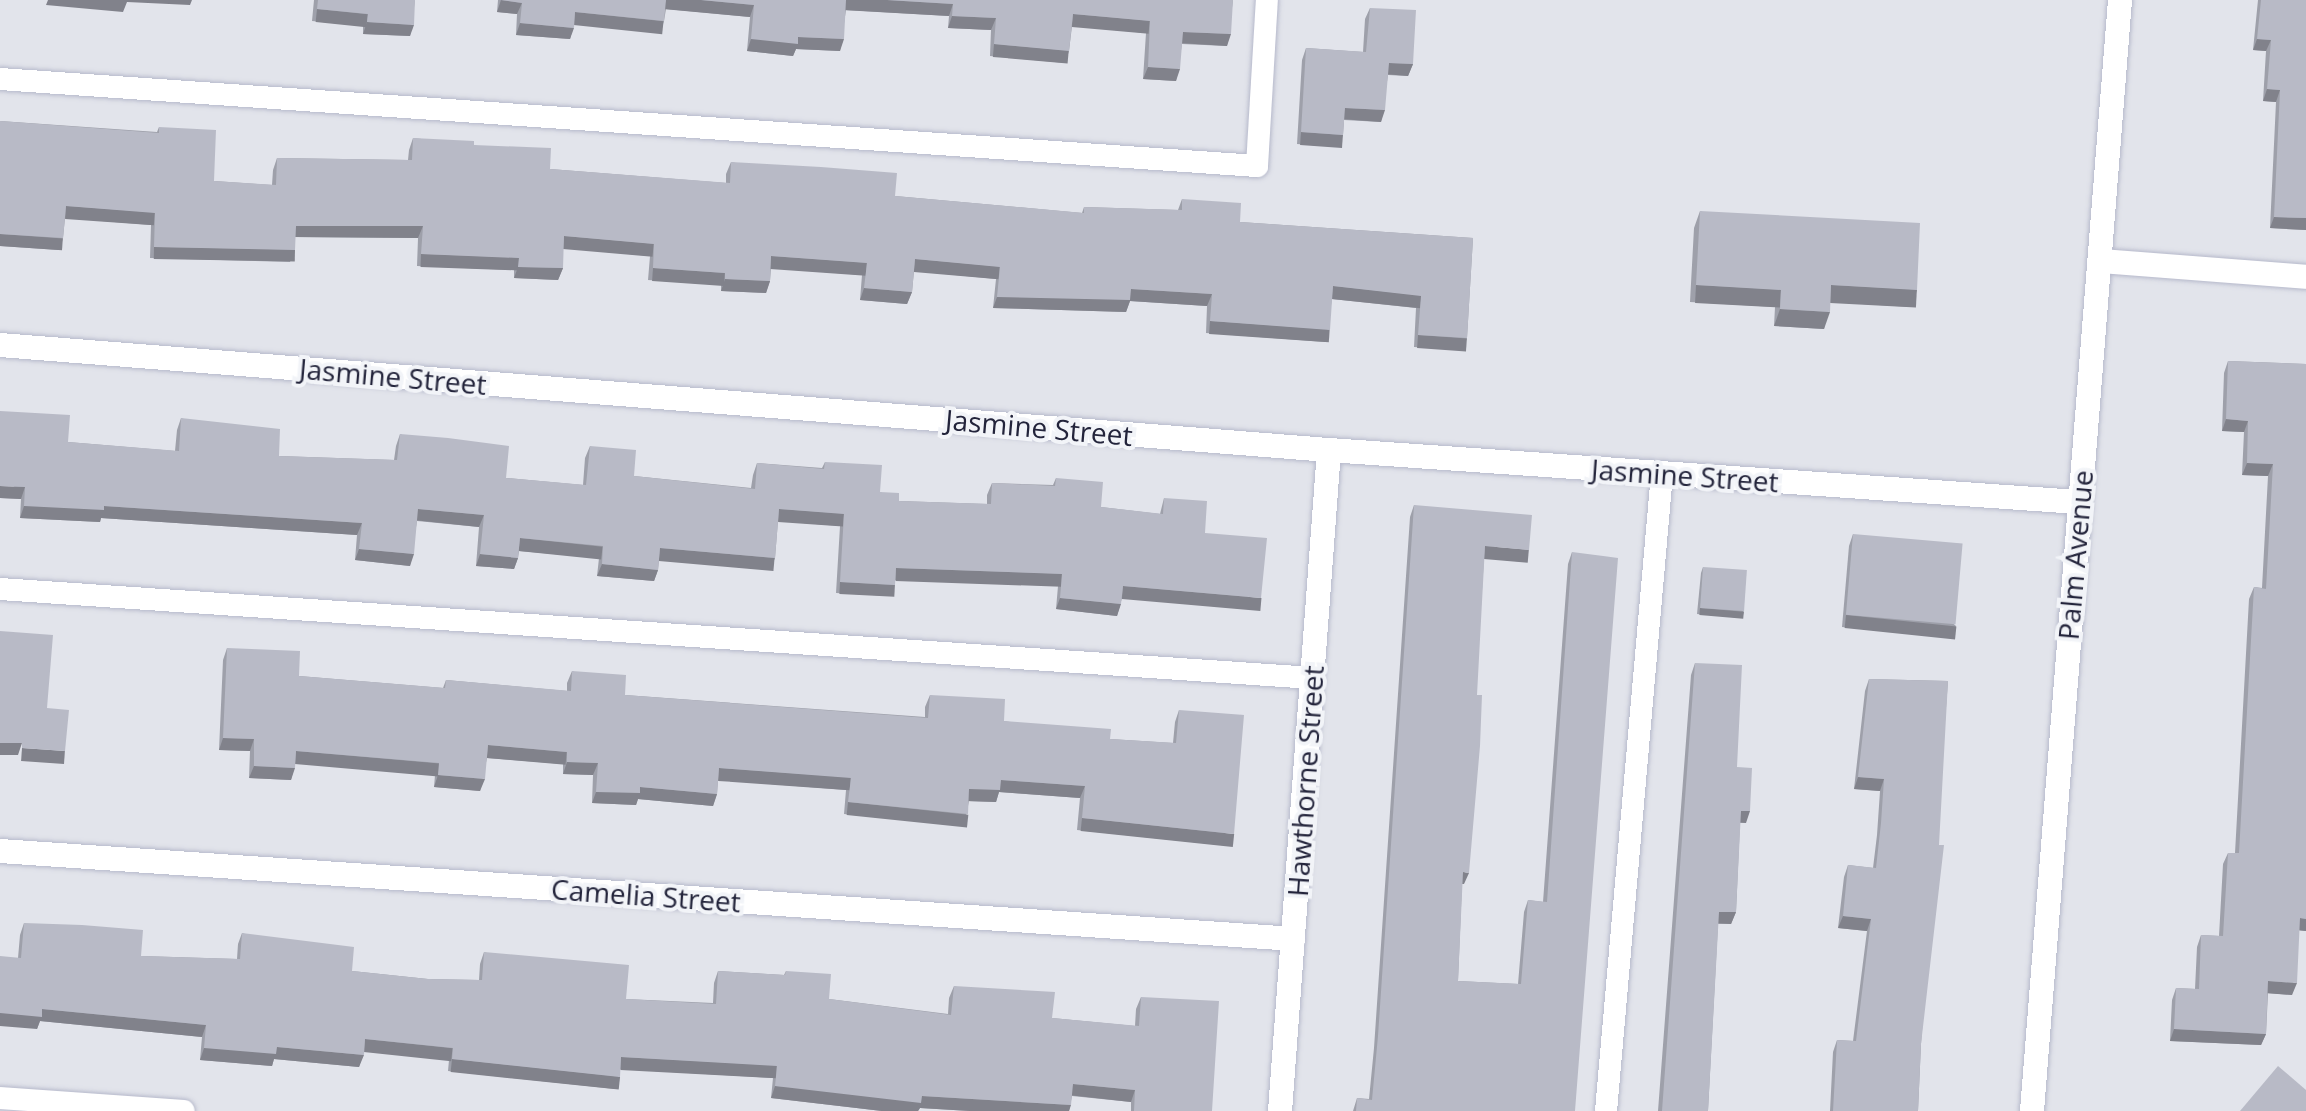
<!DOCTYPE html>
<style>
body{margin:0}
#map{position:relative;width:2306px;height:1111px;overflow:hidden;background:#e2e4eb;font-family:"Open Sans",sans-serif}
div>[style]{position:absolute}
.roads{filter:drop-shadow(0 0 2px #b6b9cb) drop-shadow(0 0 2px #b6b9cb)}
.lane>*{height:22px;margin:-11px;padding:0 11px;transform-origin:11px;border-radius:11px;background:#fff}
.street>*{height:24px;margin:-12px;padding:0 12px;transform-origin:12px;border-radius:12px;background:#fff}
.secondary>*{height:24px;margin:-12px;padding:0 12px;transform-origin:12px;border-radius:12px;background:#fff}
.wall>*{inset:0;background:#9ea0aa}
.shaded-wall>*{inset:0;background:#81828b;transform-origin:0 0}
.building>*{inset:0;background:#b8bac6;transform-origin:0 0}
span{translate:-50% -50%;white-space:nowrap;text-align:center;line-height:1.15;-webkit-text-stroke:8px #f2f4f8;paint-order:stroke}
.street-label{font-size:28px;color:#23243b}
</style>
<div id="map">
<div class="roads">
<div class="lane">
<i style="left:0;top:79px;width:1260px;rotate:3.96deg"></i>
<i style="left:1257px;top:166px;width:166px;rotate:-86.6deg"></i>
<i style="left:0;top:589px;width:1315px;rotate:3.88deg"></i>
<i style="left:0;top:1098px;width:184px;rotate:4deg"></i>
<i style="left:1606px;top:1111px;width:639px;rotate:-84.98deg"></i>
</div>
<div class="street">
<i style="left:2100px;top:261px;width:207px;rotate:4.4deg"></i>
<i style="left:0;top:345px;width:1333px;rotate:4.52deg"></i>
<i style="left:1329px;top:450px;width:752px;rotate:3.97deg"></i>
<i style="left:0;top:851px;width:1296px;rotate:3.89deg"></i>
<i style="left:1280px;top:1111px;width:663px;rotate:-85.76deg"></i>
</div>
<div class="secondary">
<i style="left:2032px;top:1111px;width:1114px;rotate:-85.47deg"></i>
</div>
</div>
<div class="wall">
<i style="clip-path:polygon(314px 0,415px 0,410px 36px,363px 34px,363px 26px,312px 21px)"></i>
<i style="clip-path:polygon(498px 0,1233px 0,1227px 46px,1182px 44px,1176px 81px,1143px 79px,1146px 33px,1072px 26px,1069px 51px,1065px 63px,990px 56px,991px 30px,948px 28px,949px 16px,846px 10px,840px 51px,796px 49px,793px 56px,747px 51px,750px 17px,666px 9px,664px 21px,660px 33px,574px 24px,570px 39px,516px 35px,517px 14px,497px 12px)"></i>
<i style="clip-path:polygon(2258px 0,2306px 0,2306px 230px,2270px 228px,2276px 102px,2263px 101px,2266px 51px,2253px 50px)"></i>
<i style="clip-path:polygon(1370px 8px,1413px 64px,1408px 76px,1388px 75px,1381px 122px,1344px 120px,1343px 135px,1339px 147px,1297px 144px,1302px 60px,1306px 48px,1363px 52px,1365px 19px)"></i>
<i style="clip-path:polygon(0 121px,157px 132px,159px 127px,214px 181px,272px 185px,273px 170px,277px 158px,408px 160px,409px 150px,413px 138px,474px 145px,550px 169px,726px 183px,726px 174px,731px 162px,895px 196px,1082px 213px,1084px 207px,1178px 210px,1182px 199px,1240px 222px,1473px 238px,1467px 338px,1463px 350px,1414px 347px,1416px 308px,1332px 299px,1325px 342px,1206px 333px,1207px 306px,1130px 301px,1126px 312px,993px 308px,996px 279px,914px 271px,912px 292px,907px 304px,860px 300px,862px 275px,771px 268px,770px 281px,766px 293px,721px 291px,721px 285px,648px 280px,650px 256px,563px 248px,563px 268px,558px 280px,514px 278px,514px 270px,417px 266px,418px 238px,295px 237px,295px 250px,290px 262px,150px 258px,151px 225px,65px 218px,63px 238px,59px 250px,0 246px)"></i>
<i style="clip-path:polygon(1700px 211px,1917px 290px,1911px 307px,1830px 302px,1824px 329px,1774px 326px,1775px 307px,1690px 302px,1694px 228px)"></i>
<i style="clip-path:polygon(2228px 361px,2306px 364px,2306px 931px,2299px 930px,2292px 995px,2268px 993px,2266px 1034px,2261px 1045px,2170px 1041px,2172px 1000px,2176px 988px,2195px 989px,2197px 947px,2201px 935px,2219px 936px,2223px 864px,2228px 853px,2235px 853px,2249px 599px,2254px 587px,2262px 588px,2268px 476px,2242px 475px,2244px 432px,2222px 431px,2224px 373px)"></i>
<i style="clip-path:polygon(181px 418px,279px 456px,394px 460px,396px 446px,400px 434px,506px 478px,583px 485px,585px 458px,590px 446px,634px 476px,751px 488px,753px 475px,757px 463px,822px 468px,825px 462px,880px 492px,899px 501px,987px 504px,987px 495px,992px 483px,1053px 485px,1056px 478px,1101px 507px,1160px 514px,1164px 498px,1205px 533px,1257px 610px,1122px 598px,1117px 616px,1056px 609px,1058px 586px,895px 580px,890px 596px,836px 593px,840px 526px,778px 521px,775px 558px,770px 570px,659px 560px,658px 570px,654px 581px,597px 576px,599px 558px,519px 551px,518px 558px,514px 569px,476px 566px,479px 527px,417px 521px,410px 566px,355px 560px,357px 535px,101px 518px,100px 522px,20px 518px,21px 499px,0 498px,68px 442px,175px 451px,177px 430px)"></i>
<i style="clip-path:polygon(1414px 505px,1525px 562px,1484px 558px,1464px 884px,1462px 884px,1458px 981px,1518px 984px,1524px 912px,1528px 900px,1543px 902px,1568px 564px,1572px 552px,1575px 1111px,1353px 1111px,1357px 1098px,1369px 1099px,1374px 1048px,1410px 517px)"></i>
<i style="clip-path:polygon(1853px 534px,1956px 626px,1951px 638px,1842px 627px,1849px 546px)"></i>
<i style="clip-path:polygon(1703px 567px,1744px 612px,1742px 618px,1697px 614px,1701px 573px)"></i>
<i style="clip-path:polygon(227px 648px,299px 676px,443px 688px,446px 680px,567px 691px,567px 683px,572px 671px,625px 695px,925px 717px,925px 707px,930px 695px,1004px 721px,1110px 739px,1173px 743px,1175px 722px,1179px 710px,1230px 846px,1077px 830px,1080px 798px,999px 792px,996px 802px,969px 801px,964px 826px,844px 814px,846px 790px,718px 780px,717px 794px,713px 806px,638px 799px,636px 805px,592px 803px,593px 775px,563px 774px,563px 764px,487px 758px,480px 791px,434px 787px,435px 775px,295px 763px,291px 780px,249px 778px,250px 751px,219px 750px,223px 660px)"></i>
<i style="clip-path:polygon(1695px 663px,1737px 767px,1746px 823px,1740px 823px,1736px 912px,1731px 924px,1718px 924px,1708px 1111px,1658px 1111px,1691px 675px)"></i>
<i style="clip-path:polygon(1869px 679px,1948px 681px,1921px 1044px,1918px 1111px,1830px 1111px,1833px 1052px,1837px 1040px,1853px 1041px,1867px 931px,1838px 928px,1844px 877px,1848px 865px,1873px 868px,1877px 835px,1880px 791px,1854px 789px,1865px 691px)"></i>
<i style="clip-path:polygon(24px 923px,141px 956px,237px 959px,238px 944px,242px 933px,352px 971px,428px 979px,479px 980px,480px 964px,484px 952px,626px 999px,713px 1003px,714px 983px,718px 971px,784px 975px,786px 971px,829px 999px,948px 1014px,949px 998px,954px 986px,1052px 1018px,1135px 1026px,1136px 1009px,1141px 997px,1212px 1111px,1131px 1111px,1131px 1102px,1072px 1096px,1069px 1111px,970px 1111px,920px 1108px,918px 1111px,882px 1111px,771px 1098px,773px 1078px,620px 1069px,615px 1089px,448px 1071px,449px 1060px,364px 1051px,359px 1067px,274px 1059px,272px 1066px,200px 1060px,202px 1037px,40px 1021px,37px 1029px,18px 958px,20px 935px)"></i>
</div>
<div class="shaded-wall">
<i style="clip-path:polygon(48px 0,192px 0,190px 5px,127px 2px,123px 12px,46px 5px)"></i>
<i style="clip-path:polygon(501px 0,522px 3px,517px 14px,497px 12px)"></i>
<i style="clip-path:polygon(666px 0,701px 0,754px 5px,750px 17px,663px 9px)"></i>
<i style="clip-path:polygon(845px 0,887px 0,953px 4px,949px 16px,842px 10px)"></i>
<i style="left:317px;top:9px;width:51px;height:13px;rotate:6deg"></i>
<i style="left:575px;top:12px;width:89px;height:13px;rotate:6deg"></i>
<i style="left:1073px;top:14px;width:77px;height:13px;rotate:5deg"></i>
<i style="clip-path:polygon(952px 16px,996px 18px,991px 30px,948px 28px)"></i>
<i style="clip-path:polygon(367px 22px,414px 25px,410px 36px,363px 34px)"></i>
<i style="clip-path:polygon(520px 23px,574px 28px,570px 39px,516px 35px)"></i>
<i style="clip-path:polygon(1183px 32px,1231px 34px,1227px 46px,1179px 43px)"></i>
<i style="clip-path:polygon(798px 37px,844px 39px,840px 51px,796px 49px,793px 56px,747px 51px,751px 39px)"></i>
<i style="clip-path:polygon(2257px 39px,2271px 40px,2266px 51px,2253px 50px)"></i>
<i style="left:994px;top:44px;width:75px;height:13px;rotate:5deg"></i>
<i style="clip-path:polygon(1389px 63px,1413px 64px,1408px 76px,1384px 74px)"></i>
<i style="clip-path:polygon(1148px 67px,1180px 69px,1176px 81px,1143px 79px)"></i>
<i style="clip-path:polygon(2267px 89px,2280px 90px,2276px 102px,2263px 101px)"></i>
<i style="clip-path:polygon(1345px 108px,1385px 110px,1381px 122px,1341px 119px)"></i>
<i style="left:1301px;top:132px;width:42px;height:13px;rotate:4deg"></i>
<i style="left:66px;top:206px;width:89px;height:13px;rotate:4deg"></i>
<i style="clip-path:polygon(2274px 217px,2306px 218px,2306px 230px,2270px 228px)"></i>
<i style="clip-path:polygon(296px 226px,423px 226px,418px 238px,292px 237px)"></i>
<i style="left:0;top:234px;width:63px;height:12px;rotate:4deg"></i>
<i style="left:564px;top:236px;width:90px;height:13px;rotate:5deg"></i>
<i style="left:154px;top:247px;width:141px;height:12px;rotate:1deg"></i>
<i style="left:421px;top:254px;width:98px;height:13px;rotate:2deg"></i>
<i style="left:771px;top:256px;width:96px;height:13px;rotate:4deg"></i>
<i style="left:915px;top:259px;width:85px;height:13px;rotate:5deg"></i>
<i style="clip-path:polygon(518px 267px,563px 268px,558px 280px,514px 278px)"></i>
<i style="left:653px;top:268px;width:72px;height:13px;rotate:4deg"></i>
<i style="clip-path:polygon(725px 279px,770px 281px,766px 293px,721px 291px)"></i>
<i style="left:1696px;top:285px;width:85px;height:18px;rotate:3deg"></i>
<i style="left:1831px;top:285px;width:86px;height:18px;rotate:3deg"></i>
<i style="left:1333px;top:286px;width:89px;height:13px;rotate:6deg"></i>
<i style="clip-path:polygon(864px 288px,912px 292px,907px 304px,860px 300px)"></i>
<i style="clip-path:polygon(1131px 289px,1212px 294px,1207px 306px,1130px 301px,1126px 312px,993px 308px,997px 297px)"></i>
<i style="clip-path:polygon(1780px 309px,1830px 312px,1824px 329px,1774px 326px)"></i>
<i style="left:1210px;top:321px;width:120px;height:13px;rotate:4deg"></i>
<i style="left:1418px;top:335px;width:49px;height:13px;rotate:4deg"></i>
<i style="clip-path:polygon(2226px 419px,2248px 421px,2244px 432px,2222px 431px)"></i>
<i style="clip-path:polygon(2247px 463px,2273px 464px,2268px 476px,2242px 475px)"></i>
<i style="clip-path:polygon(0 486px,25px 487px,21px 499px,0 498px)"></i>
<i style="clip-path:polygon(24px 506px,104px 506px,362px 523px,357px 535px,101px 518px,100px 522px,20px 518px)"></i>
<i style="clip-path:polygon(418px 509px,484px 515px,479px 527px,413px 520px)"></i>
<i style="left:779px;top:509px;width:65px;height:13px;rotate:4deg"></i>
<i style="left:520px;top:538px;width:83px;height:13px;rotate:6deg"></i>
<i style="left:1485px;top:546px;width:44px;height:13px;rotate:5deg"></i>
<i style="left:660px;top:548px;width:115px;height:13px;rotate:5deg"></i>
<i style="clip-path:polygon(359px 549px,414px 554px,410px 566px,355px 560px)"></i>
<i style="clip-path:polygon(480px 554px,518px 558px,514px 569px,476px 566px)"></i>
<i style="clip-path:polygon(602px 564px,658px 570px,654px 581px,597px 576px)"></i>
<i style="left:896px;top:568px;width:166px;height:13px;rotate:2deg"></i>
<i style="left:840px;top:582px;width:55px;height:12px;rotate:3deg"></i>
<i style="left:1123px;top:586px;width:139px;height:13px;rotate:5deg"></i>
<i style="clip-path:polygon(1060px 598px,1121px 604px,1117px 616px,1056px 609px)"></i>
<i style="left:1700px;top:608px;width:44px;height:7px;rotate:5deg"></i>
<i style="left:1846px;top:615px;width:111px;height:13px;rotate:6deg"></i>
<i style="clip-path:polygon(223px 738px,254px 739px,250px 751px,219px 750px)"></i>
<i style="clip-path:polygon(0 743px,22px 743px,18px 755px,0 755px)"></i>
<i style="left:488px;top:745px;width:79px;height:13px;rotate:5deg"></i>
<i style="left:22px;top:748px;width:43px;height:13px;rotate:4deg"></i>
<i style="left:296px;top:751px;width:144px;height:13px;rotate:5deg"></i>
<i style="clip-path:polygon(567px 762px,598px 763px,593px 775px,563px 774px)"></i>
<i style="clip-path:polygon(254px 766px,295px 768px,291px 780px,249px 778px)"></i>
<i style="left:719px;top:768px;width:132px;height:13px;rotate:4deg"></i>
<i style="clip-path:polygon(438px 775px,485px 779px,480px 791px,434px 787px)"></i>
<i style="clip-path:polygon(1858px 777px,1884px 779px,1880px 791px,1854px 789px)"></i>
<i style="clip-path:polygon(1001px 780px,1085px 786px,1080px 798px,999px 792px,996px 802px,965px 801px,969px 789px)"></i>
<i style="clip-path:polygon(640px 787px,717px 794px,713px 806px,638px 799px,636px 805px,592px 803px,596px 792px)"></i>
<i style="left:848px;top:802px;width:121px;height:13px;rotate:6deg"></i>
<i style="clip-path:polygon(1741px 811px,1750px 811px,1746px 823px,1737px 822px)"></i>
<i style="left:1082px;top:818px;width:153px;height:13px;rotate:6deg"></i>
<i style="clip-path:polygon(1463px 872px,1469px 873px,1464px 884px,1458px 884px)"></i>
<i style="clip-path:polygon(1719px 912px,1736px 912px,1731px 924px,1715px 923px)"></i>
<i style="clip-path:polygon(1843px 916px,1871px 919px,1867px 931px,1838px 928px)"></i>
<i style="clip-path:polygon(2300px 918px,2306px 919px,2306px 931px,2295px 930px)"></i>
<i style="clip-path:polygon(2268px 981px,2297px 983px,2292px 995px,2264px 993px)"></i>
<i style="clip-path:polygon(42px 1009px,206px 1025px,202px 1037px,40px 1021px,37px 1029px,0 1026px,0 1013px)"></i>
<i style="clip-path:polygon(2174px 1029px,2266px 1034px,2261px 1045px,2170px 1041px)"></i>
<i style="left:365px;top:1039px;width:88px;height:13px;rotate:6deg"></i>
<i style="clip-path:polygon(277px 1047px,364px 1055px,359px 1067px,274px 1059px,272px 1066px,200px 1060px,204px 1048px)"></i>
<i style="left:621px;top:1057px;width:156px;height:13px;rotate:3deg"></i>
<i style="left:452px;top:1059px;width:169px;height:13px;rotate:6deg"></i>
<i style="clip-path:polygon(1073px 1084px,1135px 1090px,1131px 1102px,1068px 1095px)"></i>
<i style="clip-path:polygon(775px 1086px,922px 1096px,1071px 1105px,1069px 1111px,970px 1111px,920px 1108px,918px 1111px,882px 1111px,771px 1098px)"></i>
</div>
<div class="building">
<i style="clip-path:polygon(318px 0,415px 0,414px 25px,367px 22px,368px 14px,317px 9px)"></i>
<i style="clip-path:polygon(501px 0,666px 0,664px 21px,575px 12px,574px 28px,520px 23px,522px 3px)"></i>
<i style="clip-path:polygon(701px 0,846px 0,844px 39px,798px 37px,798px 44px,751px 39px,754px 5px)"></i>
<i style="clip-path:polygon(887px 0,1233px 0,1231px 34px,1183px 32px,1180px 69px,1148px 67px,1150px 21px,1073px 14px,1069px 51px,994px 44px,996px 18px,952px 16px,953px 4px)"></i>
<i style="clip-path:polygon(2261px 0,2306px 0,2306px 218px,2274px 217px,2280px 90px,2267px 89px,2271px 40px,2257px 39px)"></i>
<i style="clip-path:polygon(1370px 8px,1416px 10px,1413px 64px,1389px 63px,1385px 110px,1345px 108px,1343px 135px,1301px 132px,1306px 48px,1366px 52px)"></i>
<i style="clip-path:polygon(0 121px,159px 133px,159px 127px,216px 130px,214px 181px,276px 185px,277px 158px,412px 160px,413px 138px,474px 141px,474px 145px,551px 148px,550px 169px,730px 183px,731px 162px,821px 167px,897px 173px,895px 196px,1084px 213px,1084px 207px,1182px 210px,1182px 199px,1241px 203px,1240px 222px,1473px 238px,1467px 338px,1418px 335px,1421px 296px,1333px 286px,1330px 330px,1210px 321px,1212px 294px,1131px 289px,1130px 300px,997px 297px,1000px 267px,915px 259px,912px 292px,864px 288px,867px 263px,771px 256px,770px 281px,725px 279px,725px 273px,653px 268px,654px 244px,564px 236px,563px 268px,518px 267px,519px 258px,421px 254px,423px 226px,296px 226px,295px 250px,154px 247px,155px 213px,66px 206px,63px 238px,0 234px)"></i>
<i style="clip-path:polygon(1700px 211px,1920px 223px,1917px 290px,1831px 285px,1830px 312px,1780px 309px,1781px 290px,1696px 285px)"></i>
<i style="clip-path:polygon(2228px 361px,2306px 364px,2306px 919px,2300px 918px,2297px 983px,2268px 981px,2266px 1034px,2174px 1029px,2176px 988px,2199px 989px,2201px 935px,2223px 936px,2228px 853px,2239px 853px,2254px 587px,2266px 589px,2273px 464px,2247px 463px,2248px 421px,2226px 419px)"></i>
<i style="clip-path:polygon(0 411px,70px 415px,68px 442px,179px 451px,181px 418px,280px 429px,279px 456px,397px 460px,400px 434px,448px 438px,509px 446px,506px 478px,586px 485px,590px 446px,636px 450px,634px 476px,755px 489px,757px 463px,824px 469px,825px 462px,882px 465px,880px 492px,899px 493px,899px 501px,991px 504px,992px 483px,1055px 486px,1056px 478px,1103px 482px,1101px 507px,1163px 514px,1164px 498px,1207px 501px,1205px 533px,1267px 538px,1261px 598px,1123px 586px,1121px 604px,1060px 598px,1062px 574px,896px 568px,895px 585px,840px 582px,844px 514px,779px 509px,775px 558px,660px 548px,658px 570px,602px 564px,603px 546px,520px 538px,518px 558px,480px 554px,484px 515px,418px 509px,414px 554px,359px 549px,362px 523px,104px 506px,104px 510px,24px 506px,25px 487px,0 486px)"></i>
<i style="clip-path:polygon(1414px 505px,1532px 515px,1529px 550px,1485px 546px,1477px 695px,1482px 695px,1480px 746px,1469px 873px,1463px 872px,1458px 981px,1521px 984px,1528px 900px,1547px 902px,1572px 552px,1618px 558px,1575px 1111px,1356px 1111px,1357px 1098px,1372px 1100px,1378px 1036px)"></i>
<i style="left:1853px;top:534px;width:110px;height:81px;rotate:5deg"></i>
<i style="left:1703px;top:567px;width:44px;height:41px;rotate:4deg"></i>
<i style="clip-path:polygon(0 631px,53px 635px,47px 708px,69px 710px,65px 751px,22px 748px,22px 743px,0 743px)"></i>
<i style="clip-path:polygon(227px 648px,300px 651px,299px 676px,445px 688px,446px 680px,571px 691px,572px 671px,626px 675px,625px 695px,928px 718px,930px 695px,1005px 699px,1004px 721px,1111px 729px,1110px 739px,1176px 743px,1179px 710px,1244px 715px,1234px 834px,1082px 818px,1085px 786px,1001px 780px,1000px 790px,969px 789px,968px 814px,848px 802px,851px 778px,719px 768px,717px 794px,640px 787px,640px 793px,596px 792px,598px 763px,567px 762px,567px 752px,488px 745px,485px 779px,438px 775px,439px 763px,296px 751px,295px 768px,254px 766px,254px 739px,223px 738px)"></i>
<i style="clip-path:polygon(1695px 663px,1742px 665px,1737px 767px,1752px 768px,1750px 811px,1741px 811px,1736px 912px,1719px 912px,1708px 1111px,1662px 1111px)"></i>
<i style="clip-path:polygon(1869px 679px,1948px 681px,1939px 845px,1944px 845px,1921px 1044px,1918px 1111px,1833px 1111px,1837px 1040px,1856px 1041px,1871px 919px,1843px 916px,1848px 865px,1876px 868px,1881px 823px,1884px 779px,1858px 777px)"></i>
<i style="clip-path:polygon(24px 923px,82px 925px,143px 930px,141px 956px,240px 959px,242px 933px,354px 947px,352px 971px,428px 979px,482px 980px,484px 952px,629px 965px,626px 999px,716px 1004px,718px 971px,785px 975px,786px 971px,831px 974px,829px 999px,951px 1015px,954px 986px,1055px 992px,1052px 1018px,1139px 1026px,1141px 997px,1219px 1001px,1212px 1111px,1134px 1111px,1135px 1090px,1073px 1084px,1071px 1105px,922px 1096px,921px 1103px,775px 1086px,777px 1066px,621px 1057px,620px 1077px,452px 1059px,453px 1048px,365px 1039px,364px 1055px,277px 1047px,276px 1054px,204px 1048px,206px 1025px,42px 1009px,42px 1017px,0 1013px,0 956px,21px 958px)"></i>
<i style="clip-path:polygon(2278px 1066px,2306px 1090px,2306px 1111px,2240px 1111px)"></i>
</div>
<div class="street-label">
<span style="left:393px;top:376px;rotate:5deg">Jasmine Street</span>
<span style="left:1039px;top:427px;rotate:5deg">Jasmine Street</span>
<span style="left:1685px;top:475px;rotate:4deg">Jasmine Street</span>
<span style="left:2075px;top:555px;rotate:-85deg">Palm Avenue</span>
<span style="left:1305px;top:781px;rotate:-86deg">Hawthorne Street</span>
<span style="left:646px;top:895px;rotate:4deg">Camelia Street</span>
</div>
</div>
